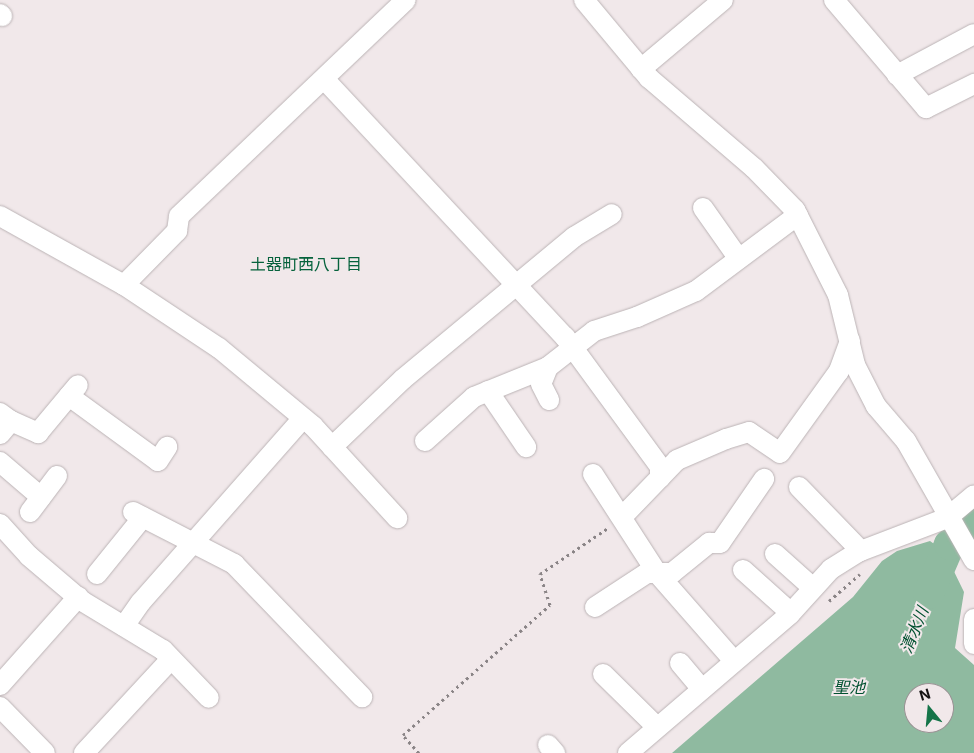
<!DOCTYPE html>
<meta charset="utf-8">
<style>
body{margin:0}
#map{position:relative;width:974px;height:753px;overflow:hidden;background:#f1e8ea;font-family:Inter,"Noto Sans JP",sans-serif}
div>[style]{position:absolute}
.water>*{inset:0;background:#8fbaa0}
.river>*{height:31px;margin:-15.5px;padding:0 15.5px;transform-origin:15.5px;border-radius:15.5px;background:#8fbaa0}
.path>*{height:3px;margin-top:-1.5px;transform-origin:0;background:repeating-linear-gradient(90deg,#8a8486 0 2.5px,transparent 0 6.5px)}
.roads{filter:drop-shadow(0 0 1px #bbb3b5) drop-shadow(0 0 1px #bbb3b5)}
.street>*{height:20px;margin:-10px;padding:0 10px;transform-origin:10px;border-radius:10px;background:#fff}
span{translate:-50% -50%;white-space:nowrap;text-align:center;line-height:1.15;-webkit-text-stroke:4px #f1e8ea;paint-order:stroke}
.neighbourhood-label{font-size:16px;color:#06623c}
.water-label{font-size:16px;color:#005130;font-style:italic}
.north{position:absolute;left:904px;top:683px;width:50px;height:50px;box-sizing:border-box;background:#f1e8ea;border:1px solid #999294;border-radius:50%;rotate:343deg;font-size:14px;font-weight:700;line-height:20px;text-align:center;color:#151213}
.north::after{content:'';display:block;margin:auto;width:18px;height:22px;background:#157449;clip-path:polygon(50% 0,100% 100%,50% 72%,0 100%)}
</style>
<div id="map">
<div class="water">
<i style="clip-path:polygon(evenodd,930px 541px,944px 551px,964px 592px,955px 648px,974px 665px,974px 753px,672px 753px,853px 597px,882px 561px,897px 551px,930px 541px,914px 693px,944px 693px,944px 723px,914px 723px,914px 693px)"></i>
</div>
<div class="river">
<i style="left:928px;top:593px;width:53px;rotate:-66.8deg"></i>
<i style="left:949px;top:544px;width:33px;rotate:-41deg"></i>
</div>
<div class="path">
<i style="left:829px;top:601px;width:41px;rotate:-41.1deg"></i>
<i style="left:419px;top:753px;width:24px;rotate:-132deg"></i>
<i style="left:403px;top:735px;width:196px;rotate:-41.5deg"></i>
<i style="left:550px;top:605px;width:33px;rotate:-108deg"></i>
<i style="left:540px;top:574px;width:82px;rotate:-34.1deg"></i>
</div>
<div class="roads">
<div class="street">
<i style="left:584px;top:0;width:102px;rotate:50.2deg"></i>
<i style="left:649px;top:78px;width:138px;rotate:40.6deg"></i>
<i style="left:754px;top:168px;width:59px;rotate:45.7deg"></i>
<i style="left:795px;top:210px;width:95px;rotate:63.2deg"></i>
<i style="left:838px;top:295px;width:72px;rotate:76.3deg"></i>
<i style="left:855px;top:365px;width:46px;rotate:62.9deg"></i>
<i style="left:876px;top:406px;width:46px;rotate:49.4deg"></i>
<i style="left:906px;top:441px;width:137px;rotate:60.3deg"></i>
<i style="left:834px;top:0;width:142px;rotate:49.6deg"></i>
<i style="left:926px;top:108px;width:54px;rotate:-26.6deg"></i>
<i style="left:0;top:14px;width:3px;rotate:45deg"></i>
<i style="left:641px;top:69px;width:107px;rotate:-40.1deg"></i>
<i style="left:897px;top:75px;width:87px;rotate:-28deg"></i>
<i style="left:325px;top:80px;width:352px;rotate:47deg"></i>
<i style="left:565px;top:337px;width:161px;rotate:53.8deg"></i>
<i style="left:660px;top:467px;width:11px;rotate:90deg"></i>
<i style="left:703px;top:208px;width:62px;rotate:54.8deg"></i>
<i style="left:0;top:216px;width:142px;rotate:29.1deg"></i>
<i style="left:124px;top:285px;width:114px;rotate:33.6deg"></i>
<i style="left:219px;top:348px;width:122px;rotate:39.7deg"></i>
<i style="left:313px;top:426px;width:125px;rotate:47.6deg"></i>
<i style="left:124px;top:285px;width:76px;rotate:-45.5deg"></i>
<i style="left:177px;top:231px;width:15px;rotate:-82deg"></i>
<i style="left:179px;top:216px;width:313px;rotate:-43.6deg"></i>
<i style="left:548px;top:367px;width:18px;rotate:112deg"></i>
<i style="left:541px;top:384px;width:18px;rotate:63deg"></i>
<i style="left:488px;top:391px;width:68px;rotate:55.8deg"></i>
<i style="left:69px;top:396px;width:110px;rotate:36.1deg"></i>
<i style="left:158px;top:461px;width:17px;rotate:-57deg"></i>
<i style="left:0;top:413px;width:14px;rotate:36deg"></i>
<i style="left:11px;top:421px;width:17px;rotate:130deg"></i>
<i style="left:11px;top:421px;width:30px;rotate:24deg"></i>
<i style="left:38px;top:433px;width:62px;rotate:-50.2deg"></i>
<i style="left:425px;top:441px;width:66px;rotate:-41.9deg"></i>
<i style="left:474px;top:397px;width:80px;rotate:-22.1deg"></i>
<i style="left:548px;top:367px;width:58px;rotate:-38deg"></i>
<i style="left:594px;top:331px;width:45px;rotate:-18deg"></i>
<i style="left:637px;top:317px;width:64px;rotate:-23.8deg"></i>
<i style="left:696px;top:291px;width:127px;rotate:-36.7deg"></i>
<i style="left:332px;top:447px;width:98px;rotate:-43.8deg"></i>
<i style="left:403px;top:379px;width:222px;rotate:-39.7deg"></i>
<i style="left:574px;top:237px;width:44px;rotate:-31.2deg"></i>
<i style="left:0;top:462px;width:54px;rotate:40.5deg"></i>
<i style="left:593px;top:474px;width:118px;rotate:57.1deg"></i>
<i style="left:657px;top:573px;width:117px;rotate:48.8deg"></i>
<i style="left:799px;top:487px;width:89px;rotate:45.9deg"></i>
<i style="left:30px;top:512px;width:45px;rotate:-53.1deg"></i>
<i style="left:133px;top:512px;width:114px;rotate:27.2deg"></i>
<i style="left:234px;top:564px;width:185px;rotate:46.1deg"></i>
<i style="left:622px;top:517px;width:79px;rotate:-46deg"></i>
<i style="left:677px;top:460px;width:53px;rotate:-23.2deg"></i>
<i style="left:726px;top:439px;width:24px;rotate:-17deg"></i>
<i style="left:749px;top:432px;width:37px;rotate:34deg"></i>
<i style="left:780px;top:453px;width:101px;rotate:-54.3deg"></i>
<i style="left:839px;top:371px;width:32px;rotate:-70deg"></i>
<i style="left:0;top:524px;width:43px;rotate:47.8deg"></i>
<i style="left:29px;top:556px;width:70px;rotate:40.3deg"></i>
<i style="left:82px;top:601px;width:95px;rotate:31.2deg"></i>
<i style="left:163px;top:650px;width:66px;rotate:46.2deg"></i>
<i style="left:775px;top:554px;width:51px;rotate:41.8deg"></i>
<i style="left:743px;top:570px;width:64px;rotate:41.9deg"></i>
<i style="left:97px;top:574px;width:73px;rotate:-51.1deg"></i>
<i style="left:595px;top:607px;width:62px;rotate:-33.2deg"></i>
<i style="left:647px;top:573px;width:25px"></i>
<i style="left:672px;top:573px;width:48px;rotate:-39deg"></i>
<i style="left:709px;top:543px;width:11px"></i>
<i style="left:720px;top:543px;width:78px;rotate:-55.5deg"></i>
<i style="left:974px;top:619px;width:25px;rotate:90deg"></i>
<i style="left:124px;top:626px;width:29px;rotate:-55deg"></i>
<i style="left:141px;top:602px;width:245px;rotate:-48.6deg"></i>
<i style="left:680px;top:663px;width:34px;rotate:50deg"></i>
<i style="left:603px;top:674px;width:76px;rotate:44.5deg"></i>
<i style="left:0;top:685px;width:118px;rotate:-48.4deg"></i>
<i style="left:0;top:707px;width:64px;rotate:45.6deg"></i>
<i style="left:548px;top:745px;width:11px;rotate:49deg"></i>
<i style="left:84px;top:753px;width:128px;rotate:-47.2deg"></i>
<i style="left:628px;top:753px;width:213px;rotate:-40.6deg"></i>
<i style="left:790px;top:614px;width:61px;rotate:-47.7deg"></i>
<i style="left:831px;top:569px;width:32px;rotate:-32deg"></i>
<i style="left:858px;top:552px;width:95px;rotate:-20.9deg"></i>
<i style="left:947px;top:518px;width:35px;rotate:-40deg"></i>
</div>
</div>
<div class="neighbourhood-label">
<span style="left:306px;top:264px">土器町西八丁目</span>
</div>
<div class="water-label">
<span style="left:914px;top:630px;rotate:-68deg">清水川</span>
<span style="left:849px;top:687px">聖池</span>
</div>
<div class="north">N</div>
</div>
